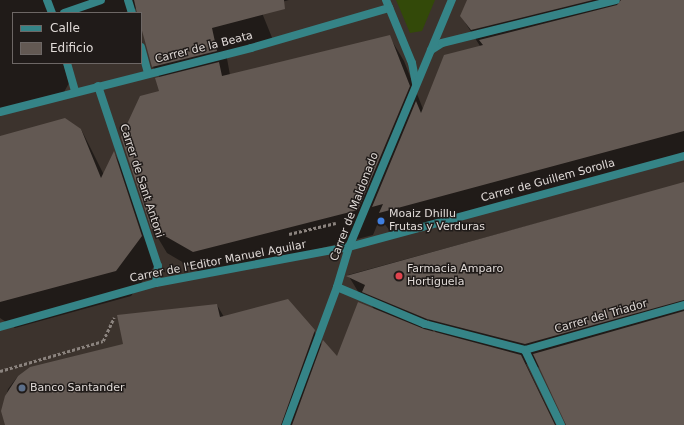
<!DOCTYPE html>
<style>
body{margin:0}
#map{position:relative;width:684px;height:425px;overflow:hidden;background:#3c332d;font-family:"DejaVu Sans",sans-serif}
div>[style]{position:absolute}
.green>*{inset:0;background:#334909}
.shadow>*{inset:0;background:#0007}
.building>*{inset:0;background:#635953}
.path>*{height:2.5px;margin-top:-1.25px;transform-origin:0;background:repeating-linear-gradient(90deg,#8b837e 0 3px,transparent 0 5px)}
.street>*{height:8px;margin:-4px;padding:0 4px;transform-origin:4px;border-radius:4px;background:#358487}
.dots>*{width:11px;height:11px;translate:-50% -50%;box-sizing:border-box;border:2px solid #201b19;border-radius:50%}
span{translate:-50% -50%;white-space:nowrap;text-align:center;line-height:1.15;-webkit-text-stroke:3px #201b19;paint-order:stroke}
.street-label{font-size:11px;color:#e0dad7}
.poi-label{font-size:11px;color:#e0dad7}
.left{translate:0 -50%;text-align:left}
.legend{position:absolute;left:12px;top:12px;width:130px;height:52px;box-sizing:border-box;background:#201b19;border:1px solid #6d6765;margin:0;padding:5px 7px;list-style:none;font-size:12px;color:#e0dad7}
.legend li{display:flex;align-items:center;gap:8px;height:20px}
.legend b{width:20px;border:1px solid #6d6765}
</style>
<div id="map">
<div class="green">
<i style="clip-path:polygon(396px 0,435px 0,422px 31px,410px 33px)"></i>
</div>
<div class="shadow">
<i style="clip-path:polygon(0 0,289px 0,260px 8px,273px 40px,226px 53px,230px 75px,389px 36px,404px 61px,423px 109px,480px 46px,461px 16px,468px 0,684px 0,684px 156px,393px 235px,380px 218px,373px 235px,208px 277px,167px 253px,152px 228px,160px 78px,153px 67px,141px 24px,141px 13px,138px 13px,137px 8px,123px 13px,13px 13px,13px 63px,63px 63px,69px 83px,63px 94px,0 113px)"></i>
<i style="clip-path:polygon(81px 129px,104px 175px,114px 153px,128px 178px,157px 263px,131px 296px,15px 328px,0 318px,0 137px)"></i>
<i style="clip-path:polygon(evenodd,684px 183px,684px 425px,566px 425px,541px 368px,526px 364px,556px 425px,6px 425px,2px 411px,8px 389px,18px 376px,124px 345px,217px 305px,224px 317px,314px 331px,322px 345px,337px 358px,374px 309px,370px 303px,362px 298px,348px 275px,684px 183px,425px 314px,436px 333px,434px 333px,425px 314px)"></i>
</div>
<div class="building">
<i style="clip-path:polygon(134px 0,284px 0,285px 9px,212px 28px,217px 51px,152px 67px,141px 27px,141px 13px,137px 13px)"></i>
<i style="clip-path:polygon(467px 0,593px 0,471px 30px,460px 16px)"></i>
<i style="clip-path:polygon(621px 0,684px 0,684px 131px,379px 213px,383px 204px,372px 207px,416px 101px,421px 113px,444px 55px,483px 45px,479px 40px,617px 5px)"></i>
<i style="clip-path:polygon(390px 35px,410px 86px,358px 210px,193px 252px,151px 228px,121px 137px,140px 96px,159px 91px,155px 78px,219px 62px,222px 76px)"></i>
<i style="clip-path:polygon(65px 118px,81px 129px,101px 178px,114px 151px,142px 236px,116px 271px,0 302px,0 136px)"></i>
<i style="clip-path:polygon(684px 182px,684px 300px,525px 344px,427px 319px,362px 292px,365px 285px,346px 276px)"></i>
<i style="clip-path:polygon(288px 299px,315px 330px,281px 425px,5px 425px,1px 411px,5px 396px,18px 376px,30px 367px,123px 344px,117px 315px,217px 304px,220px 317px)"></i>
<i style="clip-path:polygon(358px 302px,424px 329px,521px 355px,555px 425px,292px 425px,323px 340px,337px 356px)"></i>
<i style="clip-path:polygon(684px 311px,684px 425px,566px 425px,533px 354px)"></i>
</div>
<div class="path">
<i style="left:289px;top:234px;width:48px;rotate:-13.2deg"></i>
<i style="left:0;top:371px;width:107px;rotate:-16.2deg"></i>
<i style="left:103px;top:341px;width:26px;rotate:-65deg"></i>
</div>
<div class="street">
<i style="left:47px;top:0;width:14px;rotate:69deg"></i>
<i style="left:128px;top:0;width:14px;rotate:73deg"></i>
<i style="left:386px;top:0;width:68px;rotate:67.6deg"></i>
<i style="left:412px;top:63px;width:21px;rotate:79deg"></i>
<i style="left:64px;top:13px;width:39px;rotate:-19deg"></i>
<i style="left:141px;top:47px;width:27px;rotate:75deg"></i>
<i style="left:431px;top:50px;width:13px;rotate:-32deg"></i>
<i style="left:442px;top:43px;width:179px;rotate:-13.9deg"></i>
<i style="left:67px;top:63px;width:29px;rotate:74deg"></i>
<i style="left:98px;top:86px;width:190px;rotate:71.6deg"></i>
<i style="left:158px;top:266px;width:17px;rotate:97deg"></i>
<i style="left:0;top:112px;width:259px;rotate:-14.3deg"></i>
<i style="left:251px;top:48px;width:144px;rotate:-16.2deg"></i>
<i style="left:337px;top:287px;width:95px;rotate:22.8deg"></i>
<i style="left:425px;top:324px;width:103px;rotate:14.6deg"></i>
<i style="left:0;top:327px;width:162px;rotate:-15.8deg"></i>
<i style="left:156px;top:283px;width:196px;rotate:-10.6deg"></i>
<i style="left:349px;top:247px;width:347px;rotate:-15.2deg"></i>
<i style="left:525px;top:350px;width:165px;rotate:-15.8deg"></i>
<i style="left:525px;top:350px;width:83px;rotate:64.4deg"></i>
<i style="left:286px;top:425px;width:147px;rotate:-69.7deg"></i>
<i style="left:337px;top:287px;width:42px;rotate:-73.3deg"></i>
<i style="left:349px;top:247px;width:268px;rotate:-67.4deg"></i>
</div>
<div class="dots">
<i style="left:381px;top:221px;background:#3f7fe0"></i>
<i style="left:399px;top:276px;background:#e0444e"></i>
<i style="left:22px;top:388px;background:#5c6f8a"></i>
</div>
<div class="street-label">
<span style="left:204px;top:48px;rotate:-14deg">Carrer de la Beata</span>
<span style="left:141px;top:181px;rotate:72deg">Carrer de Sant Antoni</span>
<span style="left:548px;top:181px;rotate:-15deg">Carrer de Guillem Sorolla</span>
<span style="left:355px;top:207px;rotate:-69deg">Carrer de Maldonado</span>
<span style="left:218px;top:262px;rotate:-11deg">Carrer de l'Editor Manuel Aguilar</span>
<span style="left:601px;top:317px;rotate:-16deg">Carrer del Triador</span>
</div>
<div class="poi-label">
<span class="left" style="left:389px;top:221px">Moaiz Dhillu<br>Frutas y Verduras</span>
<span class="left" style="left:407px;top:276px">Farmacia Amparo<br>Hortiguela</span>
<span class="left" style="left:30px;top:388px">Banco Santander</span>
</div>
<ul class="legend">
<li><b style="height:5px;background:#358487"></b>Calle</li>
<li><b style="height:11px;background:#635953"></b>Edificio</li>
</ul>
</div>
